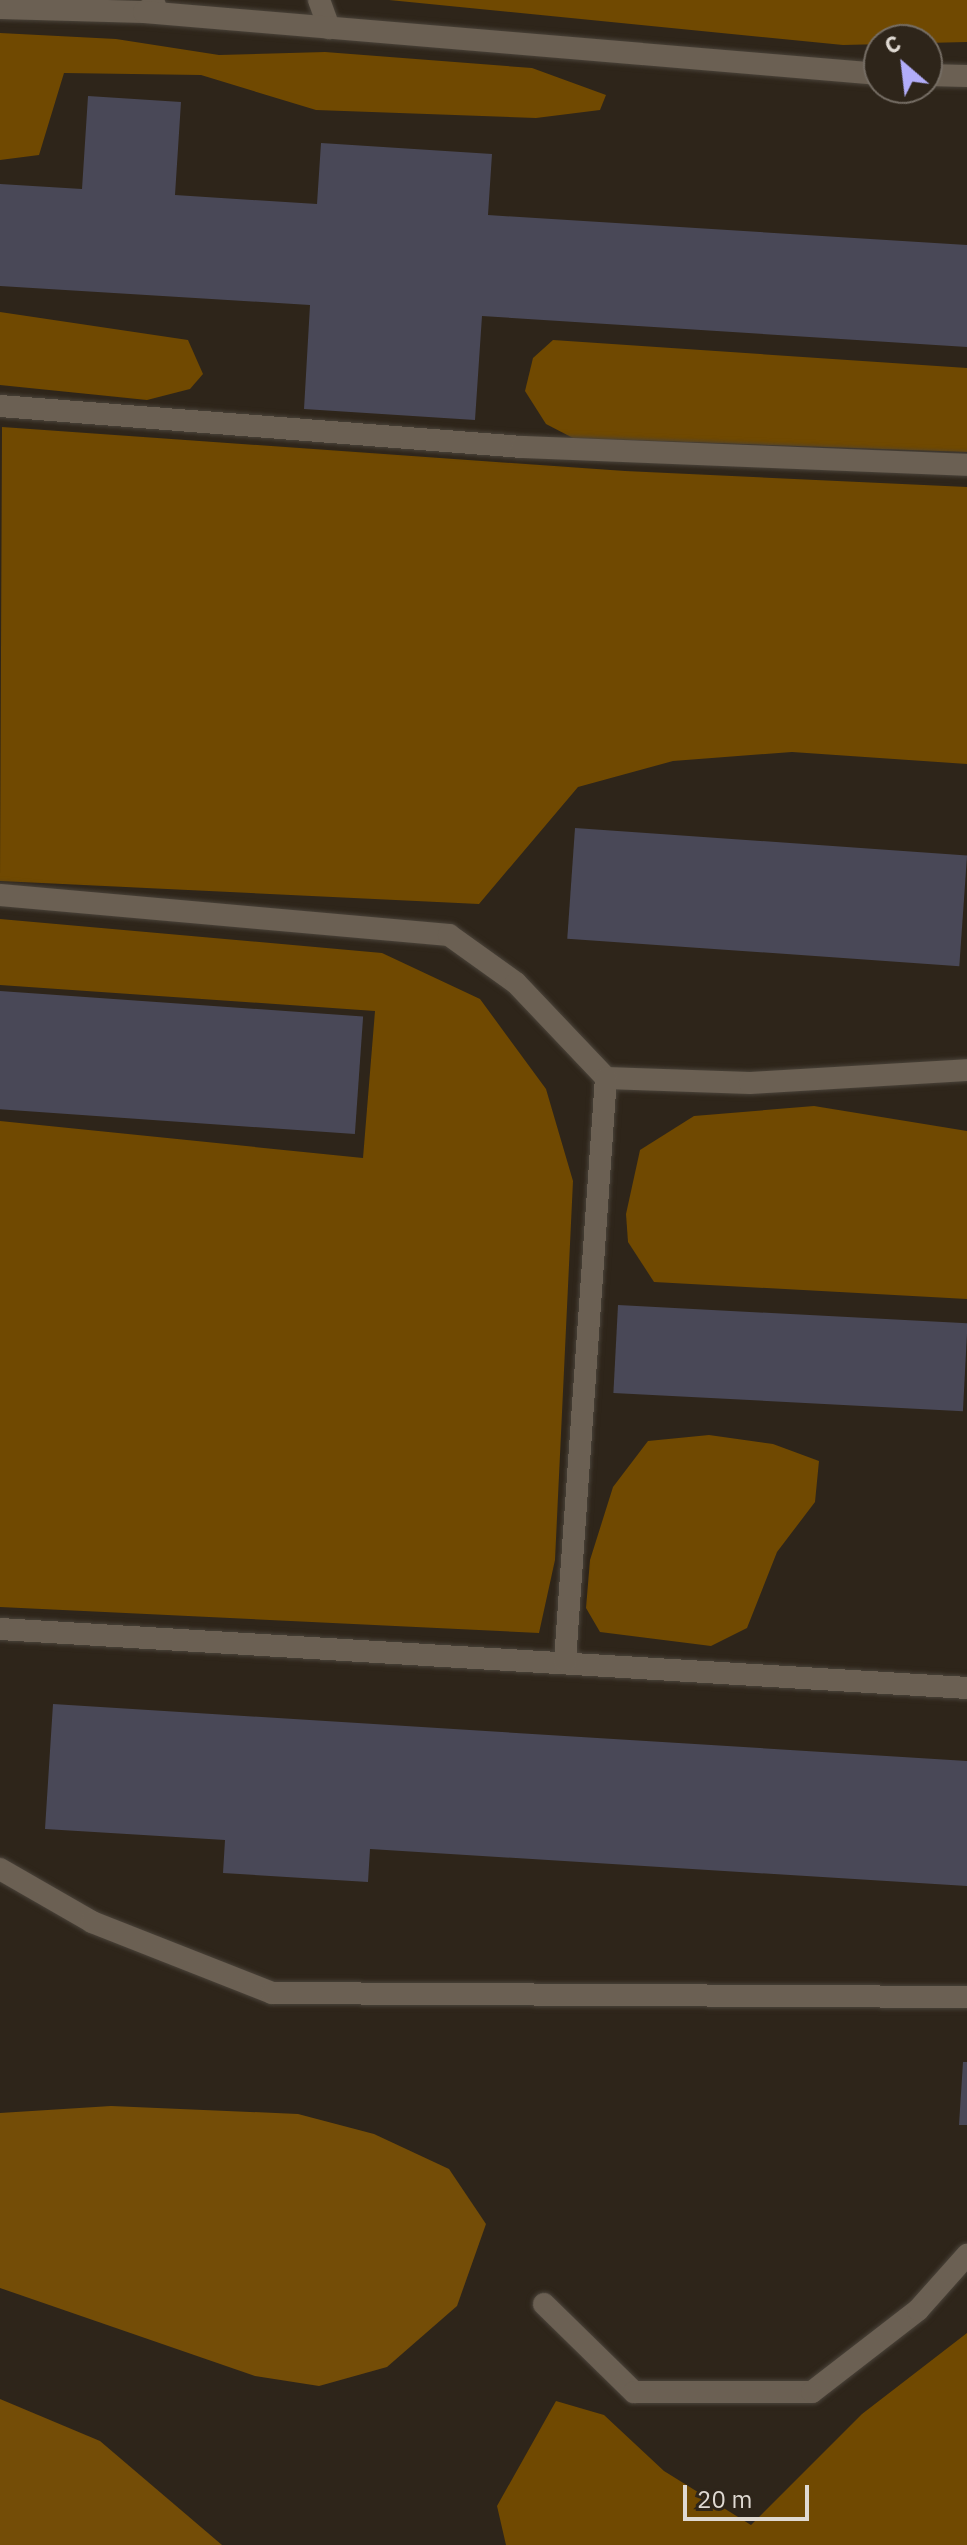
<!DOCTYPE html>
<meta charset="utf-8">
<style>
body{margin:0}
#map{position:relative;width:967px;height:2545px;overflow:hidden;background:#2e251a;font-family:"IBM Plex Sans",sans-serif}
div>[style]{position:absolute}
.forest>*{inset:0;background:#704901}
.water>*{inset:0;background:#744d07}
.building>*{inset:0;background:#494857;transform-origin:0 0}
.roads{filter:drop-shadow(0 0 2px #4a433a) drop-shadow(0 0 2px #4a433a)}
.service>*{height:22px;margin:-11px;padding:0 11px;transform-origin:11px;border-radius:11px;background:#6b6053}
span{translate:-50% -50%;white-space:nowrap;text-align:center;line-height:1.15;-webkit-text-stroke:6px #2e251a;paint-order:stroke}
.north{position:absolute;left:863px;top:24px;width:80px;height:80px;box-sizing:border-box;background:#2e251a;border:2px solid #756d64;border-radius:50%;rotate:332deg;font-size:22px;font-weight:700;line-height:32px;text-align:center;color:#dfd9d2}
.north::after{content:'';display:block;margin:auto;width:28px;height:36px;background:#b2adf9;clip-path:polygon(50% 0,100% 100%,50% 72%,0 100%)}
.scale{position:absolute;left:683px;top:2485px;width:126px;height:36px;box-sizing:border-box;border:4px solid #dfd9d2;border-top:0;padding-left:10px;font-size:24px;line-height:28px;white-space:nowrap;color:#dfd9d2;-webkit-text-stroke:6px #2e251a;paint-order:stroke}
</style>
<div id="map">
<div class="forest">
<i style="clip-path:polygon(389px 0,967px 0,967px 42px,843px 45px)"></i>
<i style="clip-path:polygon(0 33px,116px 39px,219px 55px,325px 52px,532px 68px,606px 95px,600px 110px,536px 118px,316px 110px,201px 75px,64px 73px,39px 155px,0 160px)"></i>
<i style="clip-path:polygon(0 312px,188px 340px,203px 374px,190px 389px,147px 400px,0 385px)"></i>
<i style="clip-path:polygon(553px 340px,967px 368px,967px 452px,573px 438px,546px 424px,525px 391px,533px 358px)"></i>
<i style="clip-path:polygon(2px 427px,625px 471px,967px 487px,967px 764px,792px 752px,673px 761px,578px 787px,479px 904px,0 881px)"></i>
<i style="clip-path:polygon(0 919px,382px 953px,480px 999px,546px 1089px,573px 1181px,555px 1560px,539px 1633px,0 1607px,0 1121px,363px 1158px,375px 1011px,0 985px)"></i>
<i style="clip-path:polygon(814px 1106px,967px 1131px,967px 1299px,654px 1282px,628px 1242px,626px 1214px,640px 1150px,694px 1116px)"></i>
<i style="clip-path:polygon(709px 1435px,773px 1444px,819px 1461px,815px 1502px,777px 1552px,747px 1628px,711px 1646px,600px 1632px,586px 1608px,590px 1560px,613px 1487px,648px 1441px)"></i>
<i style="clip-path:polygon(967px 2333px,967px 2545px,506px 2545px,497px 2506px,556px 2401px,604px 2415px,664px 2471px,751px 2525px,862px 2414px)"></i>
</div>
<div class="water">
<i style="clip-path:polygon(111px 2106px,298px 2114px,374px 2134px,449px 2169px,486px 2224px,457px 2306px,387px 2367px,319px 2386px,255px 2376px,0 2288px,0 2113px)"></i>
<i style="clip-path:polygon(0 2399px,100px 2441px,222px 2545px,0 2545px)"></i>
</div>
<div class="building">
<i style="clip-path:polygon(88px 96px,181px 102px,175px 195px,317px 204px,321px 143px,492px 154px,488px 215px,967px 245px,967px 347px,482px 316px,475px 420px,304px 409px,310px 305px,0 286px,0 184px,82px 189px)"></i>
<i style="left:575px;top:828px;width:393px;height:111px;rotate:4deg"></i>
<i style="left:0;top:991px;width:364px;height:118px;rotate:4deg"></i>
<i style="left:618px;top:1305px;width:350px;height:88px;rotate:3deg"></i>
<i style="clip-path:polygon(53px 1704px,967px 1761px,967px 1886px,370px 1849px,368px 1882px,223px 1873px,225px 1840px,45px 1829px)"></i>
<i style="clip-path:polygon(963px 2062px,967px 2062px,967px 2125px,959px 2125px)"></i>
</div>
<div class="roads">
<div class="service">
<i style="left:319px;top:0;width:30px;rotate:70deg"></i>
<i style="left:0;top:8px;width:144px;rotate:1.6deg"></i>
<i style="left:144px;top:12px;width:13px;rotate:-32deg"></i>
<i style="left:144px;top:12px;width:738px;rotate:4.82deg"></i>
<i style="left:927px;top:75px;width:40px;rotate:1.4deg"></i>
<i style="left:0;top:406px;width:524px;rotate:4.49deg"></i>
<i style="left:522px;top:447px;width:445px;rotate:2.3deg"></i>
<i style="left:0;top:895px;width:451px;rotate:5.1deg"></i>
<i style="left:449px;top:935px;width:82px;rotate:35.6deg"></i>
<i style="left:516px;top:983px;width:131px;rotate:46.5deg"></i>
<i style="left:606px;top:1078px;width:144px;rotate:2deg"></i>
<i style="left:750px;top:1083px;width:217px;rotate:-3.4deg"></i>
<i style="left:0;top:1629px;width:969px;rotate:3.49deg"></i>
<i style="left:565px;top:1661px;width:584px;rotate:-85.98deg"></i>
<i style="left:0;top:1869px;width:106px;rotate:29.9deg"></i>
<i style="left:92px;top:1922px;width:193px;rotate:21.5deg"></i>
<i style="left:272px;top:1993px;width:695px;rotate:0.33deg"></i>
<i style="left:544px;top:2304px;width:126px;rotate:44.4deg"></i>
<i style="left:634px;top:2392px;width:178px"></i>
<i style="left:812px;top:2392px;width:134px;rotate:-37.7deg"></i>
<i style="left:918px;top:2310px;width:74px;rotate:-48.3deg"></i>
</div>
</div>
<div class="north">С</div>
<div class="scale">20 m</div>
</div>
